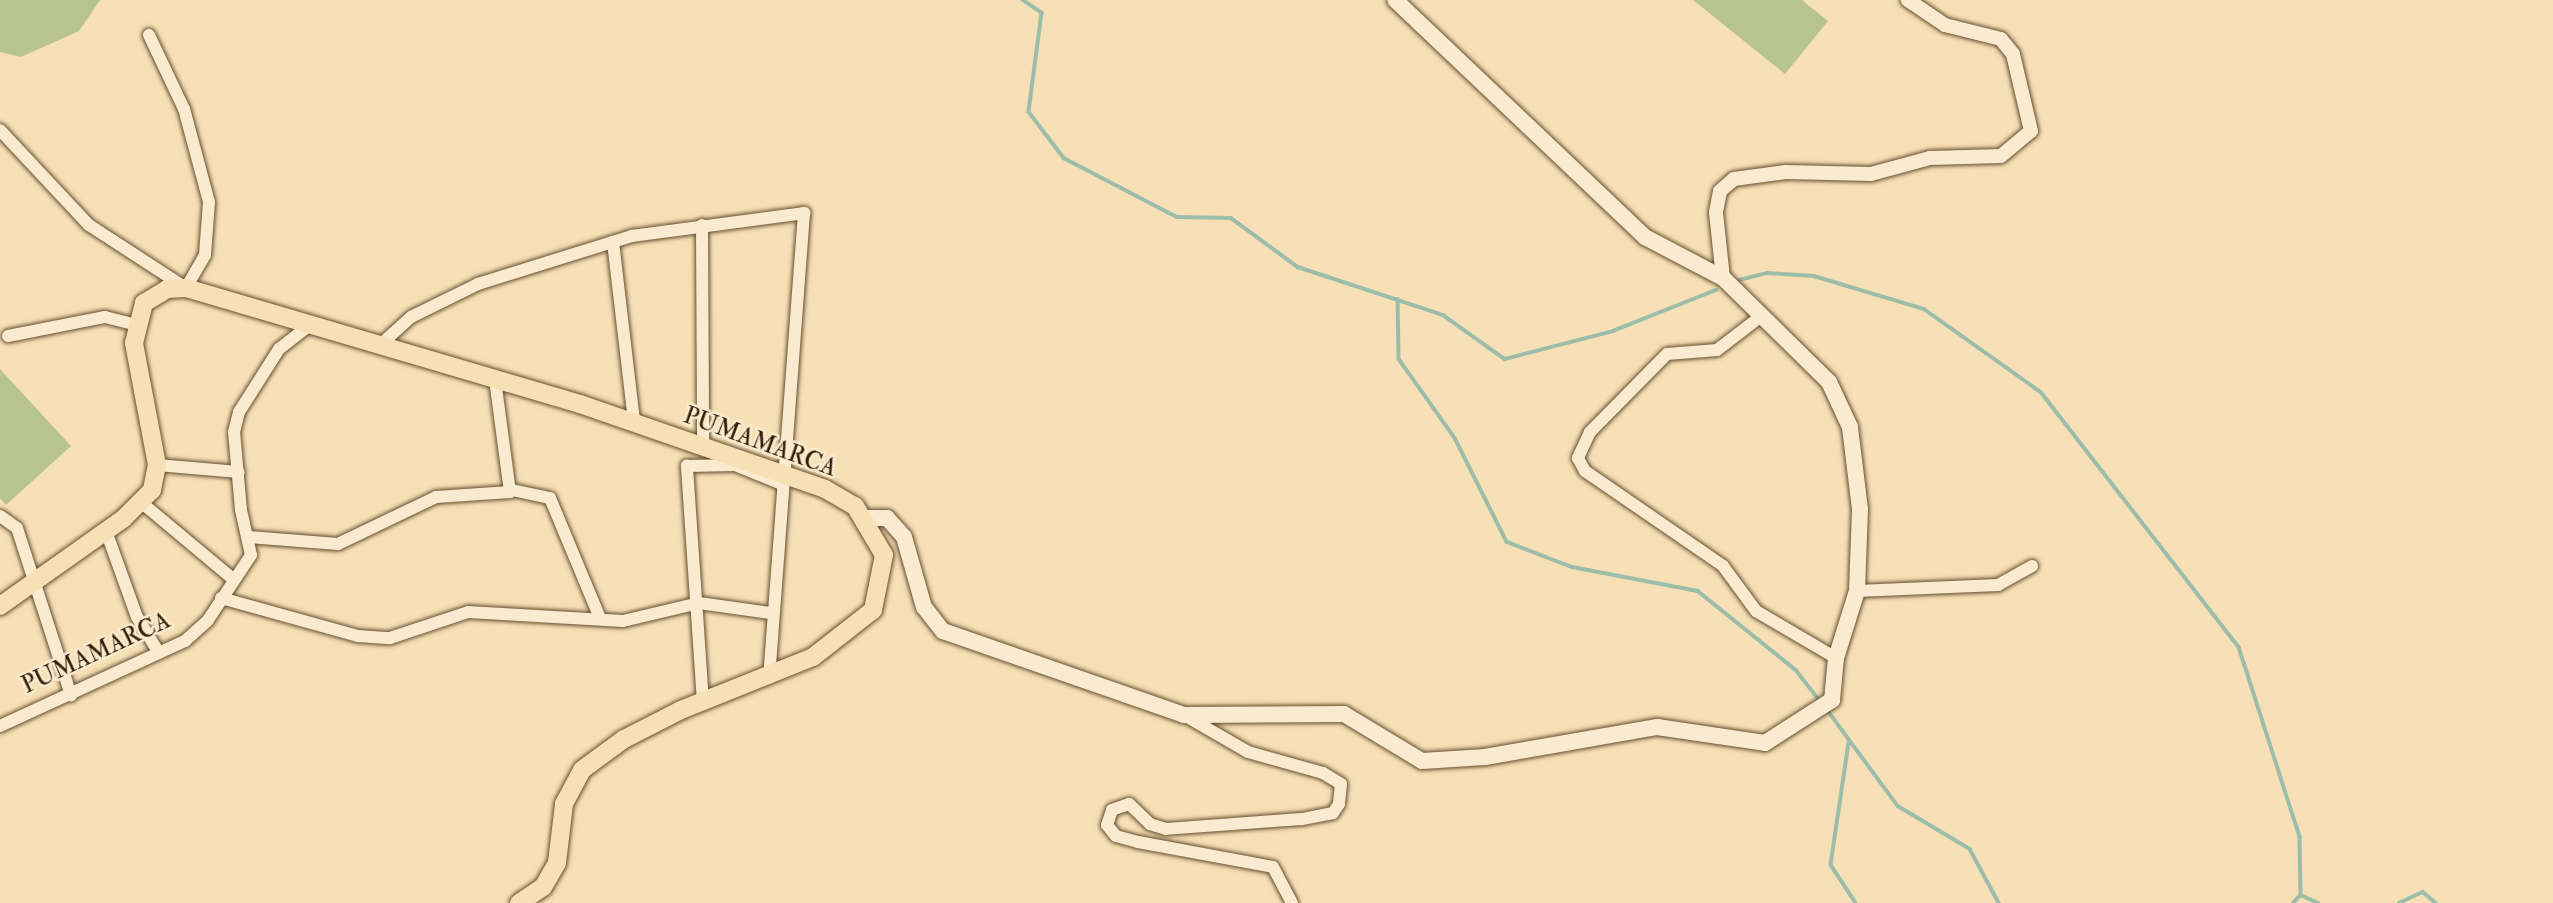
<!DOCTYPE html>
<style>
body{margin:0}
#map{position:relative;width:2553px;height:903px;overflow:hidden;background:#f7e0b6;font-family:"IM FELL Double Pica",serif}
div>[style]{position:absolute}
.green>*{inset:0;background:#b7c393}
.stream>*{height:3.5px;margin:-1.75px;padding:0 1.75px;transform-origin:1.75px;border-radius:1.75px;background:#9dbdab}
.roads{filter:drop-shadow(0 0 2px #644e2e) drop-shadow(0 0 2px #644e2e)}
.minor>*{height:12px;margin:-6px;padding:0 6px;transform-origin:6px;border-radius:6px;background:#faebd0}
.tertiary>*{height:14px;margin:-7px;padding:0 7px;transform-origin:7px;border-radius:7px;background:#faebd0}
.secondary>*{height:16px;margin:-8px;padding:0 8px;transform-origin:8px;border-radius:8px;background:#faebd0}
.primary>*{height:18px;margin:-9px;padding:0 9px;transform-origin:9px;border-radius:9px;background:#f7e0b6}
span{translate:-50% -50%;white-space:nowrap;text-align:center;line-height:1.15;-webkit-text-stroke:5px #faebd0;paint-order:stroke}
.street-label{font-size:24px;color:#331d00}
</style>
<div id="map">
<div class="green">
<i style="clip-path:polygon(0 0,100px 0,79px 31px,21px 57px,0 52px)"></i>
<i style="clip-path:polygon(1693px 0,1802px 0,1828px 21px,1785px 74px)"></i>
<i style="clip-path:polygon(0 369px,71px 446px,6px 505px,0 498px)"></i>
</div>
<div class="stream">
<i style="left:1023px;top:0;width:23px;rotate:34deg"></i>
<i style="left:1042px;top:13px;width:100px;rotate:97.5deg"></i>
<i style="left:1029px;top:112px;width:58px;rotate:52.7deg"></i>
<i style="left:1064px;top:158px;width:127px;rotate:27.6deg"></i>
<i style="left:1177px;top:217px;width:54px;rotate:1.1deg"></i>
<i style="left:1231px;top:218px;width:83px;rotate:36.2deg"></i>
<i style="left:1298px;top:267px;width:153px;rotate:18.3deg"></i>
<i style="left:1443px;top:315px;width:76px;rotate:35.4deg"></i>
<i style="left:1505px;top:359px;width:112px;rotate:-14.5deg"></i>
<i style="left:1613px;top:331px;width:111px;rotate:-21.7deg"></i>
<i style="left:1739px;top:280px;width:29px;rotate:-14deg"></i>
<i style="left:1767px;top:273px;width:47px;rotate:3.7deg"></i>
<i style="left:1814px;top:276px;width:115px;rotate:16.7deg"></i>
<i style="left:1924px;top:309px;width:143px;rotate:35.4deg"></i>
<i style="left:2041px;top:392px;width:323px;rotate:52.2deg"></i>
<i style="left:2239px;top:647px;width:200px;rotate:72.2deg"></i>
<i style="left:2300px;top:837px;width:58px;rotate:89deg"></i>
<i style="left:2301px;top:895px;width:11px;rotate:131deg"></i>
<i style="left:1398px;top:299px;width:60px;rotate:89deg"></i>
<i style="left:1399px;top:359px;width:97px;rotate:54.7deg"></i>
<i style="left:1455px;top:438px;width:116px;rotate:63.4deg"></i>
<i style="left:1507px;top:542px;width:70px;rotate:21deg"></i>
<i style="left:1572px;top:567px;width:128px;rotate:10.8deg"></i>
<i style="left:1698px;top:591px;width:126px;rotate:38.9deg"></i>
<i style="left:1796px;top:670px;width:41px;rotate:52deg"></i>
<i style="left:1826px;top:708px;width:122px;rotate:53.7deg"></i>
<i style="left:1898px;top:806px;width:84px;rotate:30.8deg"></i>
<i style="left:1970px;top:849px;width:61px;rotate:61.8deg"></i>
<i style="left:1849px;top:743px;width:123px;rotate:98.4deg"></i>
<i style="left:1831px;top:865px;width:45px;rotate:56.7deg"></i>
<i style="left:2301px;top:895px;width:19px;rotate:25deg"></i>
<i style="left:2399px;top:903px;width:26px;rotate:-25deg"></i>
<i style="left:2423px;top:892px;width:17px;rotate:40deg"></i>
</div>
<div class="roads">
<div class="minor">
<i style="left:0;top:130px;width:130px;rotate:46.9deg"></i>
<i style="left:89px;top:225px;width:116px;rotate:33deg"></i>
<i style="left:186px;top:288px;width:38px;rotate:-60deg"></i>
<i style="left:205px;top:255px;width:53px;rotate:-85.7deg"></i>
<i style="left:209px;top:202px;width:96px;rotate:-105deg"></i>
<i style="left:184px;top:109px;width:82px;rotate:-115.3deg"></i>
<i style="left:702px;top:225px;width:223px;rotate:89.7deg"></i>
<i style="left:613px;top:242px;width:181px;rotate:83.3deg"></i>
<i style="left:1760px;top:317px;width:54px;rotate:142.5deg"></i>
<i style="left:1717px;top:350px;width:50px;rotate:175.4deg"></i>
<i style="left:1667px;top:354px;width:110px;rotate:134.6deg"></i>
<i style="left:1590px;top:432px;width:29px;rotate:115deg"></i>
<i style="left:1578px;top:458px;width:15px;rotate:62deg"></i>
<i style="left:1585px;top:471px;width:168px;rotate:34.5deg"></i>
<i style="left:1723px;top:566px;width:56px;rotate:53.7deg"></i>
<i style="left:1756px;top:611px;width:93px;rotate:30.4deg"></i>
<i style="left:8px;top:336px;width:99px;rotate:-11.1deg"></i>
<i style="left:105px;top:317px;width:33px;rotate:14deg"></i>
<i style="left:379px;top:346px;width:43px;rotate:-42.2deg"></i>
<i style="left:411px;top:317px;width:75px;rotate:-26.2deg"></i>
<i style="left:478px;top:284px;width:161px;rotate:-17.3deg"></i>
<i style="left:632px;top:236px;width:174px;rotate:-7.6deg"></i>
<i style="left:804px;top:213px;width:466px;rotate:94.3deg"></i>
<i style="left:157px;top:465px;width:82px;rotate:4.9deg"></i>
<i style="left:512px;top:490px;width:39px;rotate:12deg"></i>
<i style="left:550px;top:498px;width:130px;rotate:67.4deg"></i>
<i style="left:142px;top:503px;width:120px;rotate:39.9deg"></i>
<i style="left:0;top:516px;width:21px;rotate:35deg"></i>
<i style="left:17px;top:528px;width:176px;rotate:72.1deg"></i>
<i style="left:106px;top:531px;width:91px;rotate:70.2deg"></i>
<i style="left:137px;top:617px;width:42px;rotate:58.6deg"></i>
<i style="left:249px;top:537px;width:89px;rotate:4.5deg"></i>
<i style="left:338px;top:544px;width:109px;rotate:-25.6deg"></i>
<i style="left:436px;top:497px;width:74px;rotate:-3.9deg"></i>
<i style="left:510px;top:492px;width:114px;rotate:-97.6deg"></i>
<i style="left:1857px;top:591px;width:141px;rotate:-2.4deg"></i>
<i style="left:1998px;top:585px;width:39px;rotate:-29deg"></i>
<i style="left:221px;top:598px;width:142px;rotate:15.5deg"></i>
<i style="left:358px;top:636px;width:32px;rotate:4deg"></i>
<i style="left:390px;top:638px;width:82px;rotate:-18.4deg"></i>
<i style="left:468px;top:612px;width:155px;rotate:3.3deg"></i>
<i style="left:623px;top:621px;width:78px;rotate:-13.3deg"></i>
<i style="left:699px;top:603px;width:72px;rotate:8deg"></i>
<i style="left:703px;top:702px;width:237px;rotate:-93.9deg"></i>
<i style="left:687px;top:466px;width:48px;rotate:-1.2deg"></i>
<i style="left:735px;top:465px;width:51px;rotate:22deg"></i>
<i style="left:1184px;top:715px;width:74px;rotate:30deg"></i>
<i style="left:1248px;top:752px;width:78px;rotate:15.6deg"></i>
<i style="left:1323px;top:773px;width:21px;rotate:31deg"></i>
<i style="left:1341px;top:784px;width:20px;rotate:96deg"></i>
<i style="left:1339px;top:804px;width:11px;rotate:124deg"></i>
<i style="left:1333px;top:813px;width:33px;rotate:169deg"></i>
<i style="left:1301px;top:819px;width:135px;rotate:175.8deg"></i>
<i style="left:1166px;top:829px;width:17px;rotate:-163deg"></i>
<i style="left:1150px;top:824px;width:29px;rotate:-136deg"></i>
<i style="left:1129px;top:804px;width:18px;rotate:161deg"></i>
<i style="left:1112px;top:810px;width:16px;rotate:108deg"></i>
<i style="left:1107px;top:825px;width:14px;rotate:51deg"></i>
<i style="left:1116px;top:836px;width:23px;rotate:15deg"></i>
<i style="left:1138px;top:842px;width:137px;rotate:10.5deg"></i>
<i style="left:1273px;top:867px;width:41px;rotate:62.2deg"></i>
<i style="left:0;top:726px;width:204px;rotate:-24.7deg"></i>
<i style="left:185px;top:641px;width:31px;rotate:-42deg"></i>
<i style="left:208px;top:620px;width:78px;rotate:-56.5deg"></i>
<i style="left:251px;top:555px;width:46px;rotate:-102.5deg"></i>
<i style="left:241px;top:510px;width:78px;rotate:-95.1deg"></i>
<i style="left:234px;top:432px;width:21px;rotate:-76deg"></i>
<i style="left:239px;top:412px;width:75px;rotate:-57.6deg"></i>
<i style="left:279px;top:349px;width:39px;rotate:-38deg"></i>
</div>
<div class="tertiary">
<i style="left:1723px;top:278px;width:66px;rotate:-96.1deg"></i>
<i style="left:1716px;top:212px;width:21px;rotate:-79deg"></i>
<i style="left:1720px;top:191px;width:18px;rotate:-41deg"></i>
<i style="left:1734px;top:179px;width:52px;rotate:-7.7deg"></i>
<i style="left:1786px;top:172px;width:85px;rotate:1.3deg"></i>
<i style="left:1871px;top:174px;width:61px;rotate:-15.2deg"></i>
<i style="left:1930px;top:158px;width:71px;rotate:-1.6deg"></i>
<i style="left:2001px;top:156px;width:39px;rotate:-40deg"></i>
<i style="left:2031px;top:131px;width:79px;rotate:-103.2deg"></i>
<i style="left:2013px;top:54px;width:19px;rotate:-129deg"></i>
<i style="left:2001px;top:39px;width:58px;rotate:-166deg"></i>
<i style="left:1945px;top:25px;width:45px;rotate:-146deg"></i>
</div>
<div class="secondary">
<i style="left:867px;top:518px;width:20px"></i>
<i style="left:887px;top:518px;width:25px;rotate:48deg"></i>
<i style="left:904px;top:537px;width:73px;rotate:74.1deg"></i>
<i style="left:924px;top:607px;width:31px;rotate:52deg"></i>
<i style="left:943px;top:631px;width:255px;rotate:19.2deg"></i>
<i style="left:1184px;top:715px;width:160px;rotate:-0.4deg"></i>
<i style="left:1344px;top:714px;width:91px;rotate:31.1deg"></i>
<i style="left:1422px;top:761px;width:63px;rotate:-3.6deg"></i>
<i style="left:1485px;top:757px;width:175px;rotate:-9.9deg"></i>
<i style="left:1657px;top:727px;width:109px;rotate:8.4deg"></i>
<i style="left:1765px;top:743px;width:80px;rotate:-32.7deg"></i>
<i style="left:1832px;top:700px;width:42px;rotate:-84.6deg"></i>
<i style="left:1836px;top:658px;width:70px;rotate:-72.6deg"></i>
<i style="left:1857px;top:591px;width:82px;rotate:-87.9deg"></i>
<i style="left:1860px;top:509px;width:83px;rotate:-97deg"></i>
<i style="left:1850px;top:427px;width:50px;rotate:-115deg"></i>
<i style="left:1829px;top:382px;width:148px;rotate:-135.5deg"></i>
<i style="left:1723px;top:278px;width:88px;rotate:-152.3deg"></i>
<i style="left:1645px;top:237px;width:344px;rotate:-136.5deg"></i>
</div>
<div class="primary">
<i style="left:0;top:606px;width:151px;rotate:-35.3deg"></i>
<i style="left:123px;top:519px;width:41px;rotate:-45deg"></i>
<i style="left:152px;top:490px;width:25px;rotate:-79deg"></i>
<i style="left:157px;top:465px;width:124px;rotate:-100.7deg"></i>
<i style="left:134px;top:343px;width:41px;rotate:-76deg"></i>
<i style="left:144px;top:303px;width:27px;rotate:-31deg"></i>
<i style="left:167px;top:289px;width:19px;rotate:-3deg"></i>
<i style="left:186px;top:288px;width:411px;rotate:16.4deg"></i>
<i style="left:580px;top:404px;width:259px;rotate:19.1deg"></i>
<i style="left:825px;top:489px;width:34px;rotate:30deg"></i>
<i style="left:855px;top:506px;width:57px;rotate:59.4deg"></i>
<i style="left:884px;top:555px;width:56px;rotate:101.3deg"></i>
<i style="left:873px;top:610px;width:76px;rotate:141.9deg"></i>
<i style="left:813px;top:657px;width:144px;rotate:158.1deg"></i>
<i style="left:679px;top:711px;width:62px;rotate:153deg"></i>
<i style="left:624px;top:739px;width:52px;rotate:143.6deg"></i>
<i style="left:582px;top:770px;width:38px;rotate:118deg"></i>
<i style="left:564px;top:804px;width:59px;rotate:96.8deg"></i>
<i style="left:557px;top:863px;width:28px;rotate:120deg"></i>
<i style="left:543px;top:887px;width:29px;rotate:146deg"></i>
</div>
</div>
<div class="street-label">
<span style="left:760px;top:442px;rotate:20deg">PUMAMARCA</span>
<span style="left:96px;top:653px;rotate:-25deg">PUMAMARCA</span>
</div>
</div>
